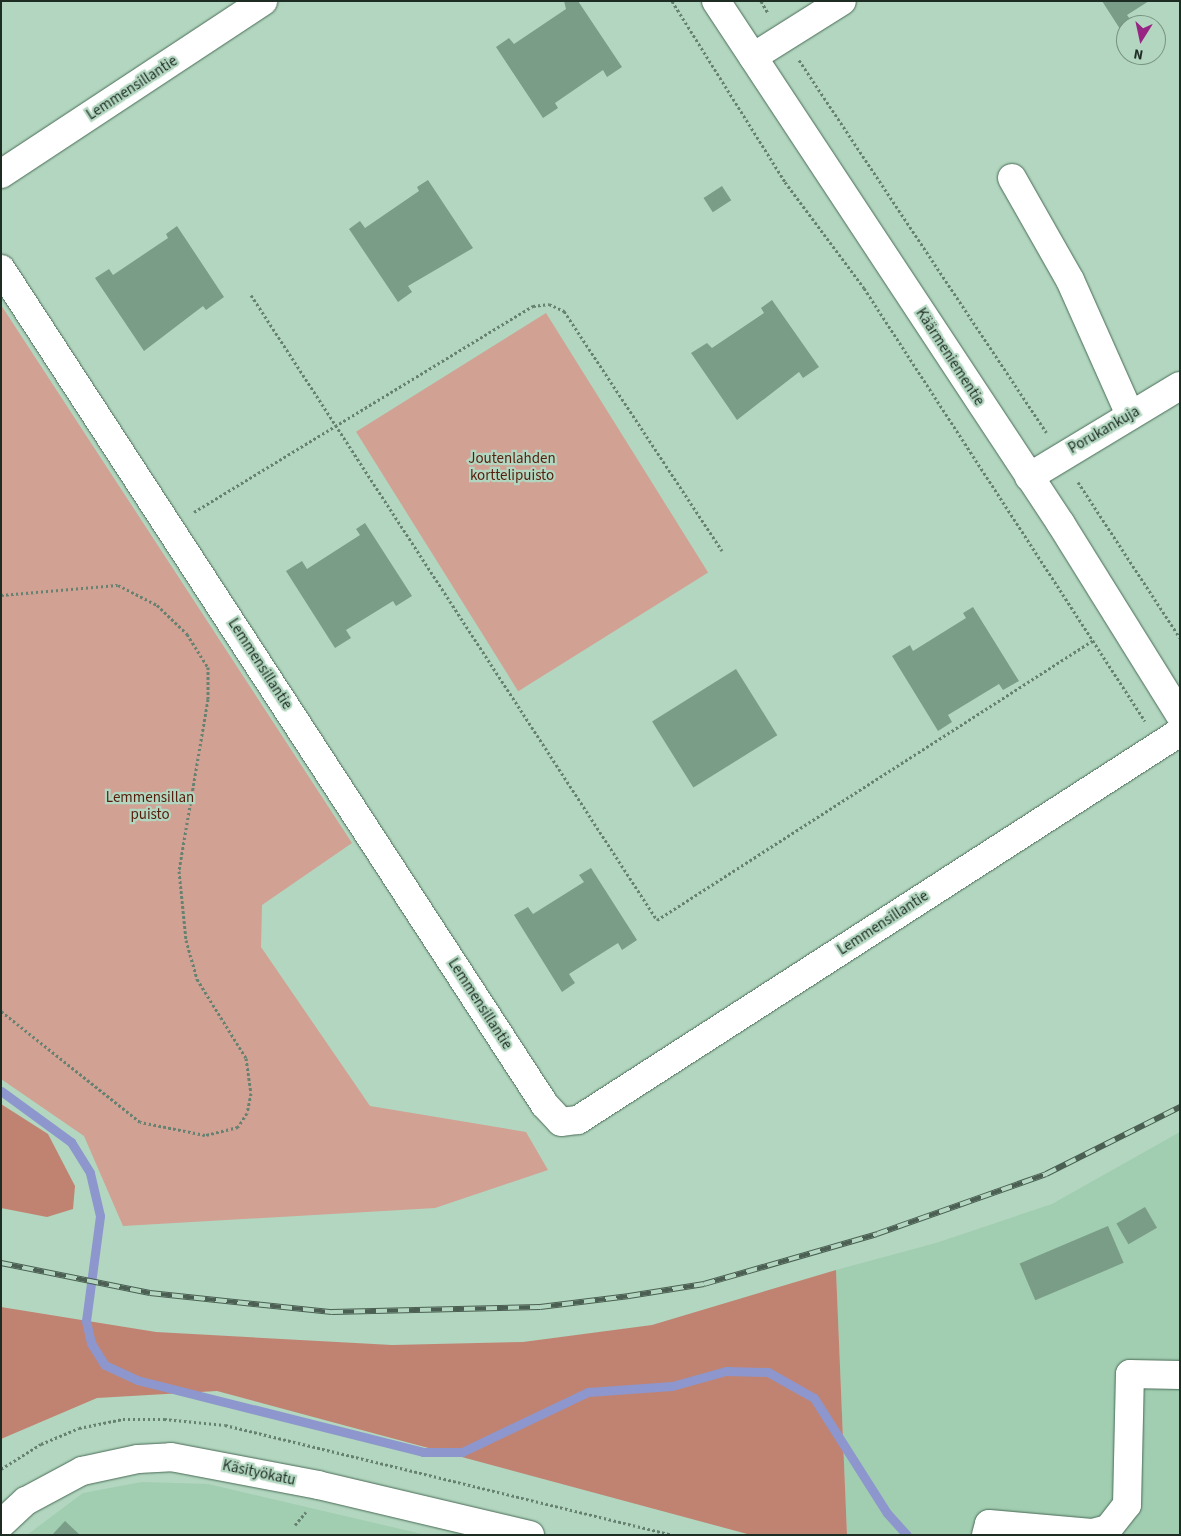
<!DOCTYPE html>
<meta charset="utf-8">
<style>
body{margin:0}
#map{position:relative;width:1181px;height:1536px;overflow:hidden;background:#b2d6bf;font-family:"Source Sans 3",sans-serif}
div>[style]{position:absolute}
.built>*{inset:0;background:#a1cdb1}
.green>*{inset:0;background:#d1a193;transform-origin:0 0}
.forest>*{inset:0;background:#c18371}
.stream>*{height:9px;margin:-4.5px;padding:0 4.5px;transform-origin:4.5px;border-radius:4.5px;background:#8d96cd}
.building>*{inset:0;background:#7a9d87;transform-origin:0 0}
.path>*{height:3px;margin-top:-1.5px;transform-origin:0;background:repeating-linear-gradient(90deg,#688272 0 2.5px,transparent 0 5px)}
.roads{filter:drop-shadow(0 0 1px #4a6b57) drop-shadow(0 0 1px #4a6b57)}
.minor>*{height:28px;margin:-14px;padding:0 14px;transform-origin:14px;border-radius:14px;background:#fff}
.rail>*{height:5.5px;margin-top:-2.75px;transform-origin:0;background:repeating-linear-gradient(90deg,#b2d6bf 0 11px,#4b6053 0 22px);box-sizing:border-box;border-block:1px solid #4b6053}
span{translate:-50% -50%;white-space:nowrap;text-align:center;line-height:1.15;-webkit-text-stroke:4.5px #b2d6bf;paint-order:stroke}
.street-label{font-size:15px;color:#1e2d24}
.park-label{font-size:15px;color:#561d0c}
.frame{position:absolute;inset:0;border:2px solid #1e2d24;pointer-events:none}
.north{position:absolute;left:1116px;top:15px;width:50px;height:50px;box-sizing:border-box;background:#b2d6bf;border:1px solid #779281;border-radius:50%;rotate:190deg;font-size:14px;font-weight:700;line-height:20px;text-align:center;color:#1e2d24}
.north::after{content:'';display:block;margin:auto;width:18px;height:22px;background:#982583;clip-path:polygon(50% 0,100% 100%,50% 72%,0 100%)}
</style>
<div id="map">
<div class="built">
<i style="clip-path:polygon(1180px 1132px,1180px 1535px,847px 1535px,836px 1270px,936px 1243px,1052px 1204px)"></i>
<i style="clip-path:polygon(142px 1482px,208px 1484px,426px 1535px,27px 1535px,83px 1493px)"></i>
</div>
<div class="green">
<i style="clip-path:polygon(1px 305px,352px 843px,262px 905px,261px 947px,370px 1106px,526px 1132px,548px 1170px,435px 1208px,123px 1226px,84px 1136px,1px 1079px)"></i>
<i style="left:546px;top:313px;width:306px;height:224px;rotate:58deg"></i>
</div>
<div class="forest">
<i style="clip-path:polygon(1px 1104px,48px 1134px,75px 1186px,73px 1209px,47px 1217px,1px 1208px)"></i>
<i style="clip-path:polygon(836px 1270px,847px 1535px,751px 1535px,217px 1391px,97px 1398px,1px 1439px,1px 1307px,156px 1332px,392px 1345px,523px 1342px,652px 1325px)"></i>
</div>
<div class="stream">
<i style="left:1px;top:1091px;width:87px;rotate:36.1deg"></i>
<i style="left:71px;top:1142px;width:36px;rotate:58deg"></i>
<i style="left:90px;top:1173px;width:44px;rotate:76.9deg"></i>
<i style="left:100px;top:1216px;width:106px;rotate:97.6deg"></i>
<i style="left:86px;top:1321px;width:23px;rotate:77deg"></i>
<i style="left:91px;top:1343px;width:26px;rotate:58deg"></i>
<i style="left:105px;top:1365px;width:35px;rotate:25deg"></i>
<i style="left:137px;top:1380px;width:295px;rotate:14.1deg"></i>
<i style="left:423px;top:1452px;width:39px"></i>
<i style="left:462px;top:1452px;width:140px;rotate:-25.5deg"></i>
<i style="left:588px;top:1392px;width:84px;rotate:-4.1deg"></i>
<i style="left:672px;top:1386px;width:56px;rotate:-15.5deg"></i>
<i style="left:726px;top:1371px;width:42px;rotate:1.4deg"></i>
<i style="left:768px;top:1372px;width:53px;rotate:29.5deg"></i>
<i style="left:814px;top:1398px;width:136px;rotate:57.6deg"></i>
<i style="left:887px;top:1513px;width:30px;rotate:48deg"></i>
</div>
<div class="building">
<i style="clip-path:polygon(564px 1px,578px 1px,622px 67px,607px 77px,603px 70px,555px 103px,558px 108px,543px 118px,496px 47px,509px 38px,514px 44px,566px 9px)"></i>
<i style="clip-path:polygon(1102px 1px,1149px 1px,1127px 15px,1132px 22px,1120px 29px)"></i>
<i style="clip-path:polygon(428px 180px,473px 248px,408px 286px,412px 292px,398px 302px,349px 229px,360px 221px,365px 228px,419px 191px,417px 187px)"></i>
<i style="left:722px;top:186px;width:17px;height:22px;rotate:57deg"></i>
<i style="clip-path:polygon(177px 226px,224px 297px,206px 310px,203px 306px,144px 351px,95px 278px,109px 269px,113px 275px,168px 238px,166px 234px)"></i>
<i style="clip-path:polygon(772px 300px,819px 367px,803px 378px,799px 372px,737px 420px,691px 353px,707px 343px,712px 348px,764px 313px,761px 308px)"></i>
<i style="clip-path:polygon(365px 523px,412px 596px,396px 606px,393px 601px,346px 630px,351px 638px,335px 648px,286px 571px,302px 561px,307px 569px,360px 535px,356px 529px)"></i>
<i style="clip-path:polygon(973px 607px,1019px 681px,1003px 690px,999px 684px,948px 715px,952px 722px,938px 731px,892px 656px,910px 645px,913px 651px,966px 618px,963px 613px)"></i>
<i style="left:736px;top:669px;width:78px;height:99px;rotate:58deg"></i>
<i style="clip-path:polygon(591px 868px,637px 940px,622px 950px,618px 943px,569px 974px,575px 983px,562px 992px,514px 915px,528px 907px,533px 914px,584px 882px,579px 875px)"></i>
<i style="left:1145px;top:1207px;width:24px;height:33px;rotate:60deg"></i>
<i style="left:1108px;top:1226px;width:40px;height:96px;rotate:67deg"></i>
<i style="clip-path:polygon(65px 1521px,80px 1535px,52px 1535px)"></i>
</div>
<div class="path">
<i style="left:672px;top:1px;width:213px;rotate:58deg"></i>
<i style="left:785px;top:182px;width:132px;rotate:53.3deg"></i>
<i style="left:864px;top:288px;width:516px;rotate:57.02deg"></i>
<i style="left:761px;top:1px;width:14px;rotate:60deg"></i>
<i style="left:799px;top:60px;width:447px;rotate:56.4deg"></i>
<i style="left:251px;top:295px;width:745px;rotate:56.99deg"></i>
<i style="left:657px;top:920px;width:520px;rotate:-32.68deg"></i>
<i style="left:1078px;top:482px;width:186px;rotate:56.8deg"></i>
<i style="left:194px;top:512px;width:397px;rotate:-31.3deg"></i>
<i style="left:533px;top:306px;width:16px;rotate:-7deg"></i>
<i style="left:549px;top:304px;width:17px;rotate:25deg"></i>
<i style="left:564px;top:311px;width:287px;rotate:56.6deg"></i>
<i style="left:1px;top:595px;width:117px;rotate:-4.9deg"></i>
<i style="left:118px;top:585px;width:44px;rotate:27.1deg"></i>
<i style="left:157px;top:605px;width:42px;rotate:44deg"></i>
<i style="left:187px;top:634px;width:39px;rotate:58deg"></i>
<i style="left:208px;top:667px;width:32px;rotate:90deg"></i>
<i style="left:208px;top:699px;width:174px;rotate:99.6deg"></i>
<i style="left:179px;top:871px;width:69px;rotate:84.2deg"></i>
<i style="left:186px;top:940px;width:41px;rotate:74.2deg"></i>
<i style="left:197px;top:979px;width:93px;rotate:58.2deg"></i>
<i style="left:246px;top:1058px;width:35px;rotate:82deg"></i>
<i style="left:251px;top:1093px;width:20px;rotate:101deg"></i>
<i style="left:247px;top:1113px;width:17px;rotate:123deg"></i>
<i style="left:238px;top:1127px;width:34px;rotate:166deg"></i>
<i style="left:205px;top:1135px;width:66px;rotate:-168.7deg"></i>
<i style="left:140px;top:1122px;width:178px;rotate:-141.4deg"></i>
<i style="left:1px;top:1469px;width:47px;rotate:-32deg"></i>
<i style="left:41px;top:1444px;width:41px;rotate:-22.8deg"></i>
<i style="left:79px;top:1428px;width:45px;rotate:-11.6deg"></i>
<i style="left:123px;top:1419px;width:41px"></i>
<i style="left:164px;top:1419px;width:61px;rotate:5.6deg"></i>
<i style="left:225px;top:1425px;width:460px;rotate:13.8deg"></i>
<i style="left:295px;top:1525px;width:17px;rotate:-50deg"></i>
</div>
<div class="roads">
<div class="minor">
<i style="left:716px;top:1px;width:627px;rotate:56.59deg"></i>
<i style="left:1061px;top:524px;width:225px;rotate:58.1deg"></i>
<i style="left:753px;top:57px;width:105px;rotate:-32.2deg"></i>
<i style="left:1px;top:174px;width:314px;rotate:-33.4deg"></i>
<i style="left:1012px;top:178px;width:117px;rotate:60.4deg"></i>
<i style="left:1070px;top:280px;width:148px;rotate:66deg"></i>
<i style="left:1px;top:269px;width:997px;rotate:56.95deg"></i>
<i style="left:545px;top:1105px;width:23px;rotate:47deg"></i>
<i style="left:561px;top:1122px;width:17px;rotate:-7deg"></i>
<i style="left:578px;top:1120px;width:716px;rotate:-32.8deg"></i>
<i style="left:1029px;top:477px;width:176px;rotate:-31.1deg"></i>
<i style="left:1px;top:1524px;width:34px;rotate:-43deg"></i>
<i style="left:26px;top:1501px;width:64px;rotate:-28.2deg"></i>
<i style="left:82px;top:1471px;width:57px;rotate:-12.1deg"></i>
<i style="left:138px;top:1459px;width:33px;rotate:-3deg"></i>
<i style="left:171px;top:1457px;width:150px;rotate:10.8deg"></i>
<i style="left:318px;top:1485px;width:218px;rotate:13.3deg"></i>
<i style="left:986px;top:1535px;width:11px;rotate:-75deg"></i>
<i style="left:989px;top:1524px;width:103px;rotate:5deg"></i>
<i style="left:1092px;top:1533px;width:16px;rotate:-14deg"></i>
<i style="left:1108px;top:1529px;width:31px;rotate:-52deg"></i>
<i style="left:1127px;top:1505px;width:131px;rotate:-88.7deg"></i>
<i style="left:1130px;top:1374px;width:50px;rotate:1.1deg"></i>
</div>
</div>
<div class="rail">
<i style="left:1px;top:1263px;width:152px;rotate:11.4deg"></i>
<i style="left:150px;top:1293px;width:183px;rotate:6deg"></i>
<i style="left:332px;top:1312px;width:208px;rotate:-1.4deg"></i>
<i style="left:540px;top:1307px;width:90px;rotate:-7deg"></i>
<i style="left:629px;top:1296px;width:76px;rotate:-9.1deg"></i>
<i style="left:704px;top:1284px;width:180px;rotate:-16.1deg"></i>
<i style="left:877px;top:1234px;width:179px;rotate:-19.5deg"></i>
<i style="left:1046px;top:1174px;width:150px;rotate:-26.6deg"></i>
</div>
<div class="street-label">
<span style="left:132px;top:88px;rotate:-33deg">Lemmensillantie</span>
<span style="left:950px;top:357px;rotate:57deg">Käärmeniementie</span>
<span style="left:1104px;top:430px;rotate:-30deg">Porukankuja</span>
<span style="left:260px;top:664px;rotate:57deg">Lemmensillantie</span>
<span style="left:883px;top:923px;rotate:-33deg">Lemmensillantie</span>
<span style="left:480px;top:1004px;rotate:57deg">Lemmensillantie</span>
<span style="left:259px;top:1473px;rotate:12deg">Käsityökatu</span>
</div>
<div class="park-label">
<span style="left:512px;top:467px">Joutenlahden<br>korttelipuisto</span>
<span style="left:150px;top:806px">Lemmensillan<br>puisto</span>
</div>
<div class="frame"></div>
<div class="north">N</div>
</div>
